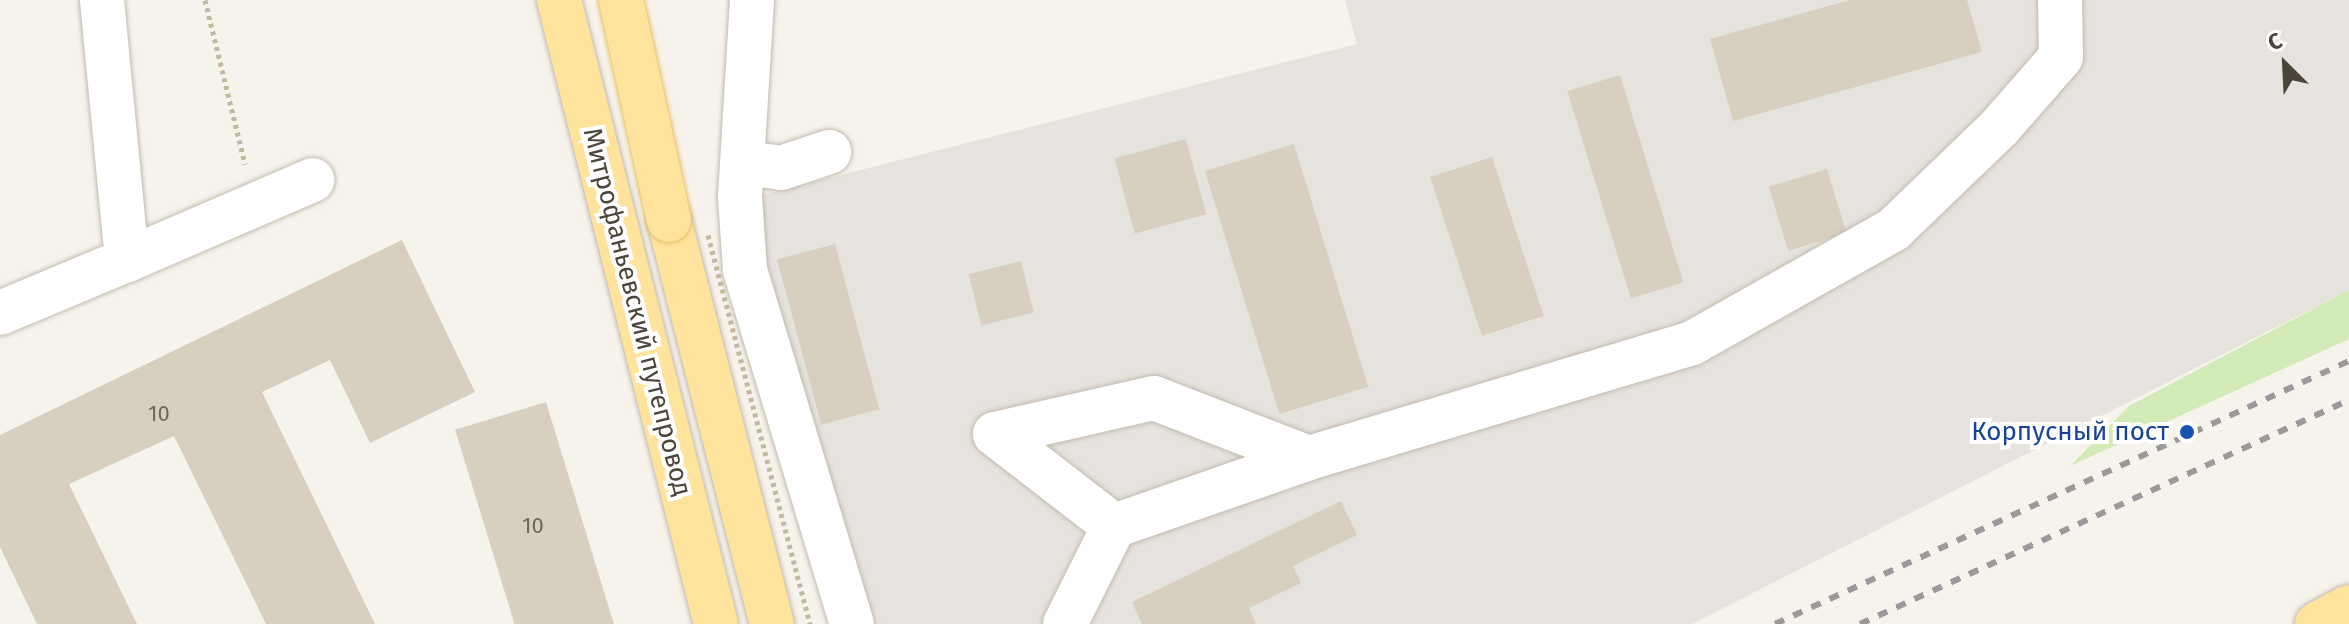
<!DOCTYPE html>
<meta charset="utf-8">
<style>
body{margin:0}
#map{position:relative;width:2349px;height:624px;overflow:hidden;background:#f6f3ec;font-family:"Fira Sans",sans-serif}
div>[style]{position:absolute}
.industrial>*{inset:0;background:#e6e2dd}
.green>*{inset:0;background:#d2eab5}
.building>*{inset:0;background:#d8cfc1;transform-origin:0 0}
.path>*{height:5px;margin-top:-2.5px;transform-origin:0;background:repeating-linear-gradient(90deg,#c4b79f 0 4px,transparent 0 8px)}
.roads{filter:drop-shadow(0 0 2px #c2bbae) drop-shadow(0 0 2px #c2bbae)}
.minor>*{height:44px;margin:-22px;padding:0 22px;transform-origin:22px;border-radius:22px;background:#fff}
.major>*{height:44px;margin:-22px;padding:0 22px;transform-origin:22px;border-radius:22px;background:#ffe39c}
.rail>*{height:6px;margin-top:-3px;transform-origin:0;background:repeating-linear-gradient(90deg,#9a9a9a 0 10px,transparent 0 20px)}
.path-bridge>*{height:5px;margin-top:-2.5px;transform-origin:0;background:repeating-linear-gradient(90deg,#c4b79f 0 4px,transparent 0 8px)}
.bridges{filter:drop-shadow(0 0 2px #e6c16a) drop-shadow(0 0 2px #e6c16a)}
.major-bridge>*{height:44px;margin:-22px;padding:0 22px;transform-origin:22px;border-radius:22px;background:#ffe39c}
.dots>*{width:22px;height:22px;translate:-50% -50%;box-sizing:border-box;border:4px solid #fff;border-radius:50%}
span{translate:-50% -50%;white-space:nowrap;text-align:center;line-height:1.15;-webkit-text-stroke:8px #fff;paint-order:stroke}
.number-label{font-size:22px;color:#6e675b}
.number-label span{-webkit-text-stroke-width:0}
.street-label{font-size:26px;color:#4b4439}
.transit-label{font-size:26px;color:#164399}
.right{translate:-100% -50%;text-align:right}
.north{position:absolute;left:2245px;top:24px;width:80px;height:80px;-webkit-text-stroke:6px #fff;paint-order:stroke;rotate:336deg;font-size:22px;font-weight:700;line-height:32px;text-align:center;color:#4b4439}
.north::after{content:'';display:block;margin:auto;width:28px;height:36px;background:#4b4439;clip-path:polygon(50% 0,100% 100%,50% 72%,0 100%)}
</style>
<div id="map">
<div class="industrial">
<i style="clip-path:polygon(1345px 0,2349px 0,2349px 290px,1692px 624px,871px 624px,765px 261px,754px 197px,1357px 44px)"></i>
</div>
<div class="green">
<i style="clip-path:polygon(2349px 290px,2349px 339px,2070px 466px,2129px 406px)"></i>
</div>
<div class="building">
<i style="clip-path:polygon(1850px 0,1967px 0,1982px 52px,1733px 121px,1710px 39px)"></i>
<i style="left:1620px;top:75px;width:217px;height:55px;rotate:73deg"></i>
<i style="left:1186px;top:139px;width:78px;height:74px;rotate:75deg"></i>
<i style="left:1294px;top:144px;width:254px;height:93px;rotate:73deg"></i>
<i style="left:1492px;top:157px;width:167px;height:65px;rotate:72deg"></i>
<i style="left:1827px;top:169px;width:67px;height:61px;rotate:73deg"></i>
<i style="clip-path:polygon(402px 240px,475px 392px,370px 443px,330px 360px,262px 392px,375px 624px,266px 624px,174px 436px,69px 484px,137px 624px,37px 624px,0 547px,0 435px)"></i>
<i style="left:835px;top:244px;width:171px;height:60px;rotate:75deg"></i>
<i style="left:1021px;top:261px;width:53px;height:54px;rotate:76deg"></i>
<i style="left:546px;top:402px;width:232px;height:95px;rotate:73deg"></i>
<i style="clip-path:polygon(1341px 501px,1357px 535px,1293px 566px,1301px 583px,1249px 608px,1256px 624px,1142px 624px,1132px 602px)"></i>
</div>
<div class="path">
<i style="left:205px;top:0;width:169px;rotate:76.3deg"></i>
</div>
<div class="roads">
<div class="minor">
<i style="left:752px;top:0;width:198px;rotate:93.5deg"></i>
<i style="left:740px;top:198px;width:72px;rotate:86deg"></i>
<i style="left:745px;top:270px;width:370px;rotate:73.2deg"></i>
<i style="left:743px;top:163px;width:38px;rotate:7deg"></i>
<i style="left:781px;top:168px;width:51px;rotate:-18.4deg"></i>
<i style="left:127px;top:260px;width:202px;rotate:-23.3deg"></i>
<i style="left:0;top:313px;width:138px;rotate:-22.7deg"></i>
<i style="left:127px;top:260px;width:261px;rotate:-95.5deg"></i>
<i style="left:995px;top:434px;width:150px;rotate:37.7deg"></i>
<i style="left:1114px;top:526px;width:207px;rotate:-19.2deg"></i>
<i style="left:1309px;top:458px;width:400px;rotate:-16.7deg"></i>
<i style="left:1692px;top:343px;width:232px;rotate:-29.4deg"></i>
<i style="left:1894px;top:229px;width:146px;rotate:-43.9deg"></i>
<i style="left:1999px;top:128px;width:94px;rotate:-48.9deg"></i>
<i style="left:2061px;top:57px;width:57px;rotate:-91deg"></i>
<i style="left:995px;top:434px;width:163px;rotate:-12.8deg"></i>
<i style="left:1154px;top:398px;width:166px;rotate:21.2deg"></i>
<i style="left:1065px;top:624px;width:110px;rotate:-63.4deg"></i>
</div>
<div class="major">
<i style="left:559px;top:0;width:643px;rotate:75.88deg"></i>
<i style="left:669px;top:220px;width:417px;rotate:75.7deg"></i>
<i style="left:2317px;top:624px;width:36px;rotate:-28deg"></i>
</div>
</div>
<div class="rail">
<i style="left:1775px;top:624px;width:631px;rotate:-24.62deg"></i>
<i style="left:1860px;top:624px;width:538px;rotate:-24.61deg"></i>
</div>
<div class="path-bridge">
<i style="left:708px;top:235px;width:402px;rotate:75.3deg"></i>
</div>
<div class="bridges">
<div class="major-bridge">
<i style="left:621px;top:0;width:225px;rotate:77.7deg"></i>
</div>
</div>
<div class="dots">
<i style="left:2187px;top:432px;background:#1a4fb4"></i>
</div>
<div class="number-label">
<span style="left:159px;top:414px">10</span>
<span style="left:533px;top:526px">10</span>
</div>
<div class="street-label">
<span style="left:637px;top:312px;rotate:76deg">Митрофаньевский путепровод</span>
</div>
<div class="transit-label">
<span class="right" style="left:2169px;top:432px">Корпусный пост</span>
</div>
<div class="north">С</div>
</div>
